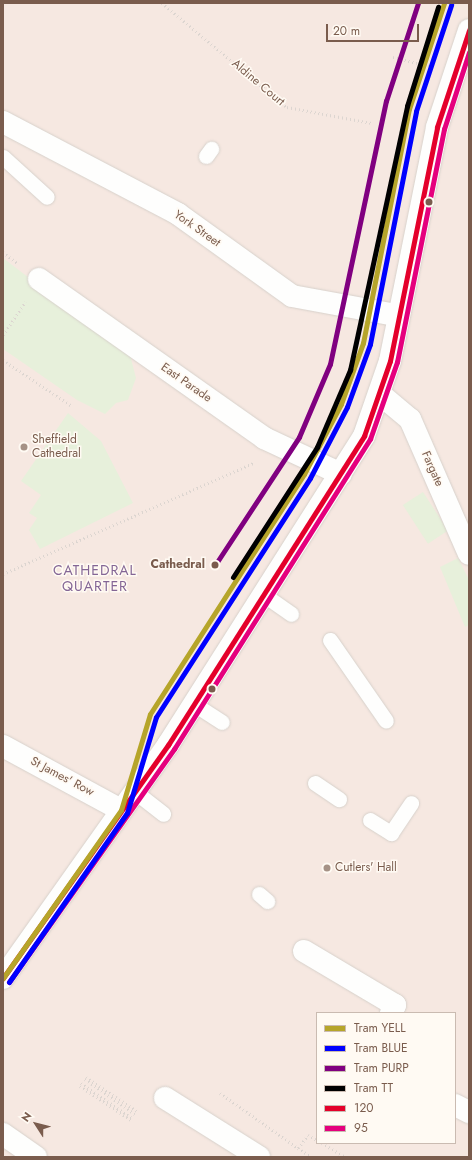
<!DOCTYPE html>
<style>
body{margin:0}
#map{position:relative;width:472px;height:1160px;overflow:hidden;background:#f9f5f0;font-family:Jost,sans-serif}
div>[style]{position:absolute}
.commercial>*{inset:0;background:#f6e8e1}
.green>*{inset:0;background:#e7f0db;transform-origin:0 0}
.path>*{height:2.5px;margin-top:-1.25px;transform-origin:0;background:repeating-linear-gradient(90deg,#dcd5d0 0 1px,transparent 0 4px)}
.roads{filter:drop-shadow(0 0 1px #d7d1cb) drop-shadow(0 0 1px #d7d1cb)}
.service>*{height:15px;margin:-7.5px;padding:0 7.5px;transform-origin:7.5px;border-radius:7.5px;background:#fefefd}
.pedestrian>*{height:22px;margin:-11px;padding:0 11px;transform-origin:11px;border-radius:11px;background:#fefefd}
.minor>*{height:22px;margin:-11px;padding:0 11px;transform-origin:11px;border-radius:11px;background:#fefefd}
.bus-1>*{height:5px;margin:-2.5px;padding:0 2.5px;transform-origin:2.5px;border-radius:2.5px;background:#e4002b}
.bus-2>*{height:5px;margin:-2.5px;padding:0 2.5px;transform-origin:2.5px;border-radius:2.5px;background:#e5007d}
.tram-1>*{height:5px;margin:-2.5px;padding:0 2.5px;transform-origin:2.5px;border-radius:2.5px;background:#b6a52a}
.tram-2>*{height:5px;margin:-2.5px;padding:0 2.5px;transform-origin:2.5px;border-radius:2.5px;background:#00f}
.tram-3>*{height:5px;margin:-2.5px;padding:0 2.5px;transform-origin:2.5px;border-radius:2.5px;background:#800080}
.tram-4>*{height:5px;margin:-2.5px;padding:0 2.5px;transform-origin:2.5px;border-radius:2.5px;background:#000}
.dots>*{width:11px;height:11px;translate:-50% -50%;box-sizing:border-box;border:2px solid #fffaf3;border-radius:50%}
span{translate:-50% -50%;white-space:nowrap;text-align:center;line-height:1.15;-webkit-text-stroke:3px #fffaf3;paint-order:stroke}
.street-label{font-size:12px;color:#7a5c4d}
.poi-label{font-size:12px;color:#7a5c4d}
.left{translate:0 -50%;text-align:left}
.stop-label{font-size:12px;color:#7a5c4d;font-weight:700}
.right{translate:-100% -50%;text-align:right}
.quarter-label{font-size:14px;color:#846695;letter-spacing:1px}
.frame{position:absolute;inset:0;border:4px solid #7a5c4d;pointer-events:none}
.legend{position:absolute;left:316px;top:1012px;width:140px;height:132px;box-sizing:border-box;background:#fffaf3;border:1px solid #cabbb1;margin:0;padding:5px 7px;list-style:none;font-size:12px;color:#7a5c4d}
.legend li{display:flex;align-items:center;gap:8px;height:20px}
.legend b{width:20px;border:1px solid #cabbb1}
.north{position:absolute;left:16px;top:1104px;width:40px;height:40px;-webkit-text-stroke:3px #fffaf3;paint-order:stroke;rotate:306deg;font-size:11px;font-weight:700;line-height:16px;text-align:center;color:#7a5c4d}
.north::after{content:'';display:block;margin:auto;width:14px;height:18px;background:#7a5c4d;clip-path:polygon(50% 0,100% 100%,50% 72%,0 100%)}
.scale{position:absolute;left:326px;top:24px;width:93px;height:18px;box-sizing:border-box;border:2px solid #7a5c4d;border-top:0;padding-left:5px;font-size:12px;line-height:14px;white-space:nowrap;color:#7a5c4d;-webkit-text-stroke:3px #fffaf3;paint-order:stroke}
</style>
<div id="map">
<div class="commercial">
<i style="clip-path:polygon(evenodd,3px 3px,469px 3px,469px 1157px,3px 1157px,3px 3px,317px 1013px,455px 1013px,455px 1143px,317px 1143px,317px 1013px)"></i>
</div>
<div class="green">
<i style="clip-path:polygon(3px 258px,130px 355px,136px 378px,128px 400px,116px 403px,105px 414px,77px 400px,3px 349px)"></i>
<i style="clip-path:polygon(68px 413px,101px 441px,133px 503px,40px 549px,29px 530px,37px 518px,29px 513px,41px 495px,21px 481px)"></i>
<i style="left:423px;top:492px;width:46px;height:24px;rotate:57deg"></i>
<i style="clip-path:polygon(458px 558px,469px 580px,469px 625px,465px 627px,440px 567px)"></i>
</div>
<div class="path">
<i style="left:162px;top:3px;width:163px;rotate:39.8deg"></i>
<i style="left:287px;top:107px;width:86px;rotate:10.7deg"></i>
<i style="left:393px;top:57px;width:37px;rotate:14deg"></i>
<i style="left:3px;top:252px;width:18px;rotate:38deg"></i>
<i style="left:3px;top:335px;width:40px;rotate:-56deg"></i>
<i style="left:3px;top:360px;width:83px;rotate:33.7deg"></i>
<i style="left:3px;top:574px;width:274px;rotate:-23.9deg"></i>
<i style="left:86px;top:1077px;width:61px;rotate:33.7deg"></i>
<i style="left:85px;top:1079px;width:61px;rotate:35deg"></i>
<i style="left:81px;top:1083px;width:62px;rotate:34.5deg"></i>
<i style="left:80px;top:1086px;width:61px;rotate:33.7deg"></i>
<i style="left:220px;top:1093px;width:95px;rotate:35.2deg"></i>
<i style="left:298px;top:1148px;width:16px;rotate:-52deg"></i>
<i style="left:308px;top:1135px;width:10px;rotate:29deg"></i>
<i style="left:322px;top:1143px;width:27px;rotate:31deg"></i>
<i style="left:298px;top:1148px;width:17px;rotate:33deg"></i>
</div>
<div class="roads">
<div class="service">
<i style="left:206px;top:156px;width:9px;rotate:-54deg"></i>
<i style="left:3px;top:157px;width:59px;rotate:42.3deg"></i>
<i style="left:264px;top:595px;width:33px;rotate:35deg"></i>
<i style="left:330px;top:640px;width:98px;rotate:55.3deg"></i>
<i style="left:194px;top:704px;width:33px;rotate:33deg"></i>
<i style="left:315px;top:783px;width:29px;rotate:34deg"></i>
<i style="left:134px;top:791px;width:37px;rotate:38deg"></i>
<i style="left:370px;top:820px;width:25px;rotate:32deg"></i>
<i style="left:391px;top:833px;width:36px;rotate:-56deg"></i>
<i style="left:259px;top:894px;width:11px;rotate:41deg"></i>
</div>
<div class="pedestrian">
<i style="left:381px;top:395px;width:38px;rotate:40deg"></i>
<i style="left:410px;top:419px;width:147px;rotate:66.4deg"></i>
<i style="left:304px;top:951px;width:106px;rotate:30.7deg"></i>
<i style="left:395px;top:1005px;width:9px;rotate:117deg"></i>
<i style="left:165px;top:1098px;width:111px;rotate:32.1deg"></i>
<i style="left:455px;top:1105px;width:16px;rotate:27deg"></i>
<i style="left:3px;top:1134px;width:40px;rotate:34.9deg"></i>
</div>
<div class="minor">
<i style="left:3px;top:122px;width:198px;rotate:27.7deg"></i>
<i style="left:178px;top:214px;width:140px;rotate:35.7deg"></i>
<i style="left:292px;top:296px;width:106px;rotate:10.4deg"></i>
<i style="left:39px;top:279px;width:276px;rotate:35.2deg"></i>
<i style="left:264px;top:438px;width:85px;rotate:25.1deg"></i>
<i style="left:3px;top:746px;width:134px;rotate:28.5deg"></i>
<i style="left:3px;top:978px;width:286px;rotate:-54.7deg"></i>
<i style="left:168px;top:745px;width:366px;rotate:-57.6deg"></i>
<i style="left:364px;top:436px;width:79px;rotate:-70.9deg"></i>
<i style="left:390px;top:361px;width:239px;rotate:-78.6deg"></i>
<i style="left:437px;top:127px;width:102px;rotate:-71.7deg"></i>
</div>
</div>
<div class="bus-1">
<i style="left:3px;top:978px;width:286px;rotate:-54.7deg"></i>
<i style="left:168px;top:745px;width:366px;rotate:-57.6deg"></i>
<i style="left:364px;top:436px;width:79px;rotate:-70.9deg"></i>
<i style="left:390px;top:361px;width:239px;rotate:-78.6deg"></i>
<i style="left:437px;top:127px;width:102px;rotate:-71.7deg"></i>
</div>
<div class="bus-2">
<i style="left:9px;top:982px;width:286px;rotate:-54.7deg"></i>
<i style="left:174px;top:749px;width:367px;rotate:-57.7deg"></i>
<i style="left:370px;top:439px;width:82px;rotate:-70.7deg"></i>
<i style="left:397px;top:362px;width:238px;rotate:-78.6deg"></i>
<i style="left:444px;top:129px;width:81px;rotate:-72deg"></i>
</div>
<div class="tram-1">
<i style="left:3px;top:978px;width:205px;rotate:-54.9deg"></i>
<i style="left:121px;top:810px;width:100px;rotate:-73.2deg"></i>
<i style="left:150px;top:714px;width:285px;rotate:-57.3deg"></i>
<i style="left:304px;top:474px;width:79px;rotate:-62.1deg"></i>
<i style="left:341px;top:404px;width:65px;rotate:-70.2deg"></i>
<i style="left:363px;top:343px;width:238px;rotate:-78.9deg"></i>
<i style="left:409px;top:109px;width:112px;rotate:-71.7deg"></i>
</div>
<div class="tram-2">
<i style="left:9px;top:982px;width:206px;rotate:-55.1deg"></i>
<i style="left:127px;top:813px;width:100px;rotate:-73.2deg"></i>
<i style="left:156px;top:717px;width:284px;rotate:-57.2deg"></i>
<i style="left:310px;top:478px;width:80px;rotate:-62.5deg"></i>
<i style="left:347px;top:407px;width:67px;rotate:-69.9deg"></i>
<i style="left:370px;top:344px;width:237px;rotate:-78.8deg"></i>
<i style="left:416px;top:111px;width:112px;rotate:-71.7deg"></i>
</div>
<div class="tram-3">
<i style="left:215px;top:565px;width:153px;rotate:-56.7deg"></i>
<i style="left:299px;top:437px;width:79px;rotate:-67deg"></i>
<i style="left:330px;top:364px;width:269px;rotate:-78deg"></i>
<i style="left:386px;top:101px;width:103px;rotate:-71.9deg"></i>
</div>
<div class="tram-4">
<i style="left:233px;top:577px;width:155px;rotate:-57.1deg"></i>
<i style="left:317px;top:447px;width:84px;rotate:-66.8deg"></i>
<i style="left:350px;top:370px;width:270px;rotate:-77.8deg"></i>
<i style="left:407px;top:106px;width:104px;rotate:-72.6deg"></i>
</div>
<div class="dots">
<i style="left:429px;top:202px;background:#7a5c4d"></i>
<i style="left:24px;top:447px;background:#a69286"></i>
<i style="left:215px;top:565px;background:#7a5c4d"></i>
<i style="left:212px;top:689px;background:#7a5c4d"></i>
<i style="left:327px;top:868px;background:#a69286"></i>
</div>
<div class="street-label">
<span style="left:258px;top:83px;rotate:40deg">Aldine Court</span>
<span style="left:197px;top:229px;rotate:35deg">York Street</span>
<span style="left:186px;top:383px;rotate:35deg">East Parade</span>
<span style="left:432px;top:469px;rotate:66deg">Fargate</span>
<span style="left:62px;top:777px;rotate:28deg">St James' Row</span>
</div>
<div class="poi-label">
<span class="left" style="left:32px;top:447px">Sheffield<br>Cathedral</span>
<span class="left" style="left:335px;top:868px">Cutlers' Hall</span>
</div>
<div class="stop-label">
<span class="right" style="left:205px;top:565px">Cathedral</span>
</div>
<div class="quarter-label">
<span style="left:95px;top:578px">CATHEDRAL<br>QUARTER</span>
</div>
<div class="frame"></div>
<ul class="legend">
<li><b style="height:5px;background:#b6a52a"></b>Tram YELL</li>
<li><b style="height:5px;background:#00f"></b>Tram BLUE</li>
<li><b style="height:5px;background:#800080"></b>Tram PURP</li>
<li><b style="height:5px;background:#000"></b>Tram TT</li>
<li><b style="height:5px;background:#e4002b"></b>120</li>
<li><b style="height:5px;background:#e5007d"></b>95</li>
</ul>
<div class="north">N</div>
<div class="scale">20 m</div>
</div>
